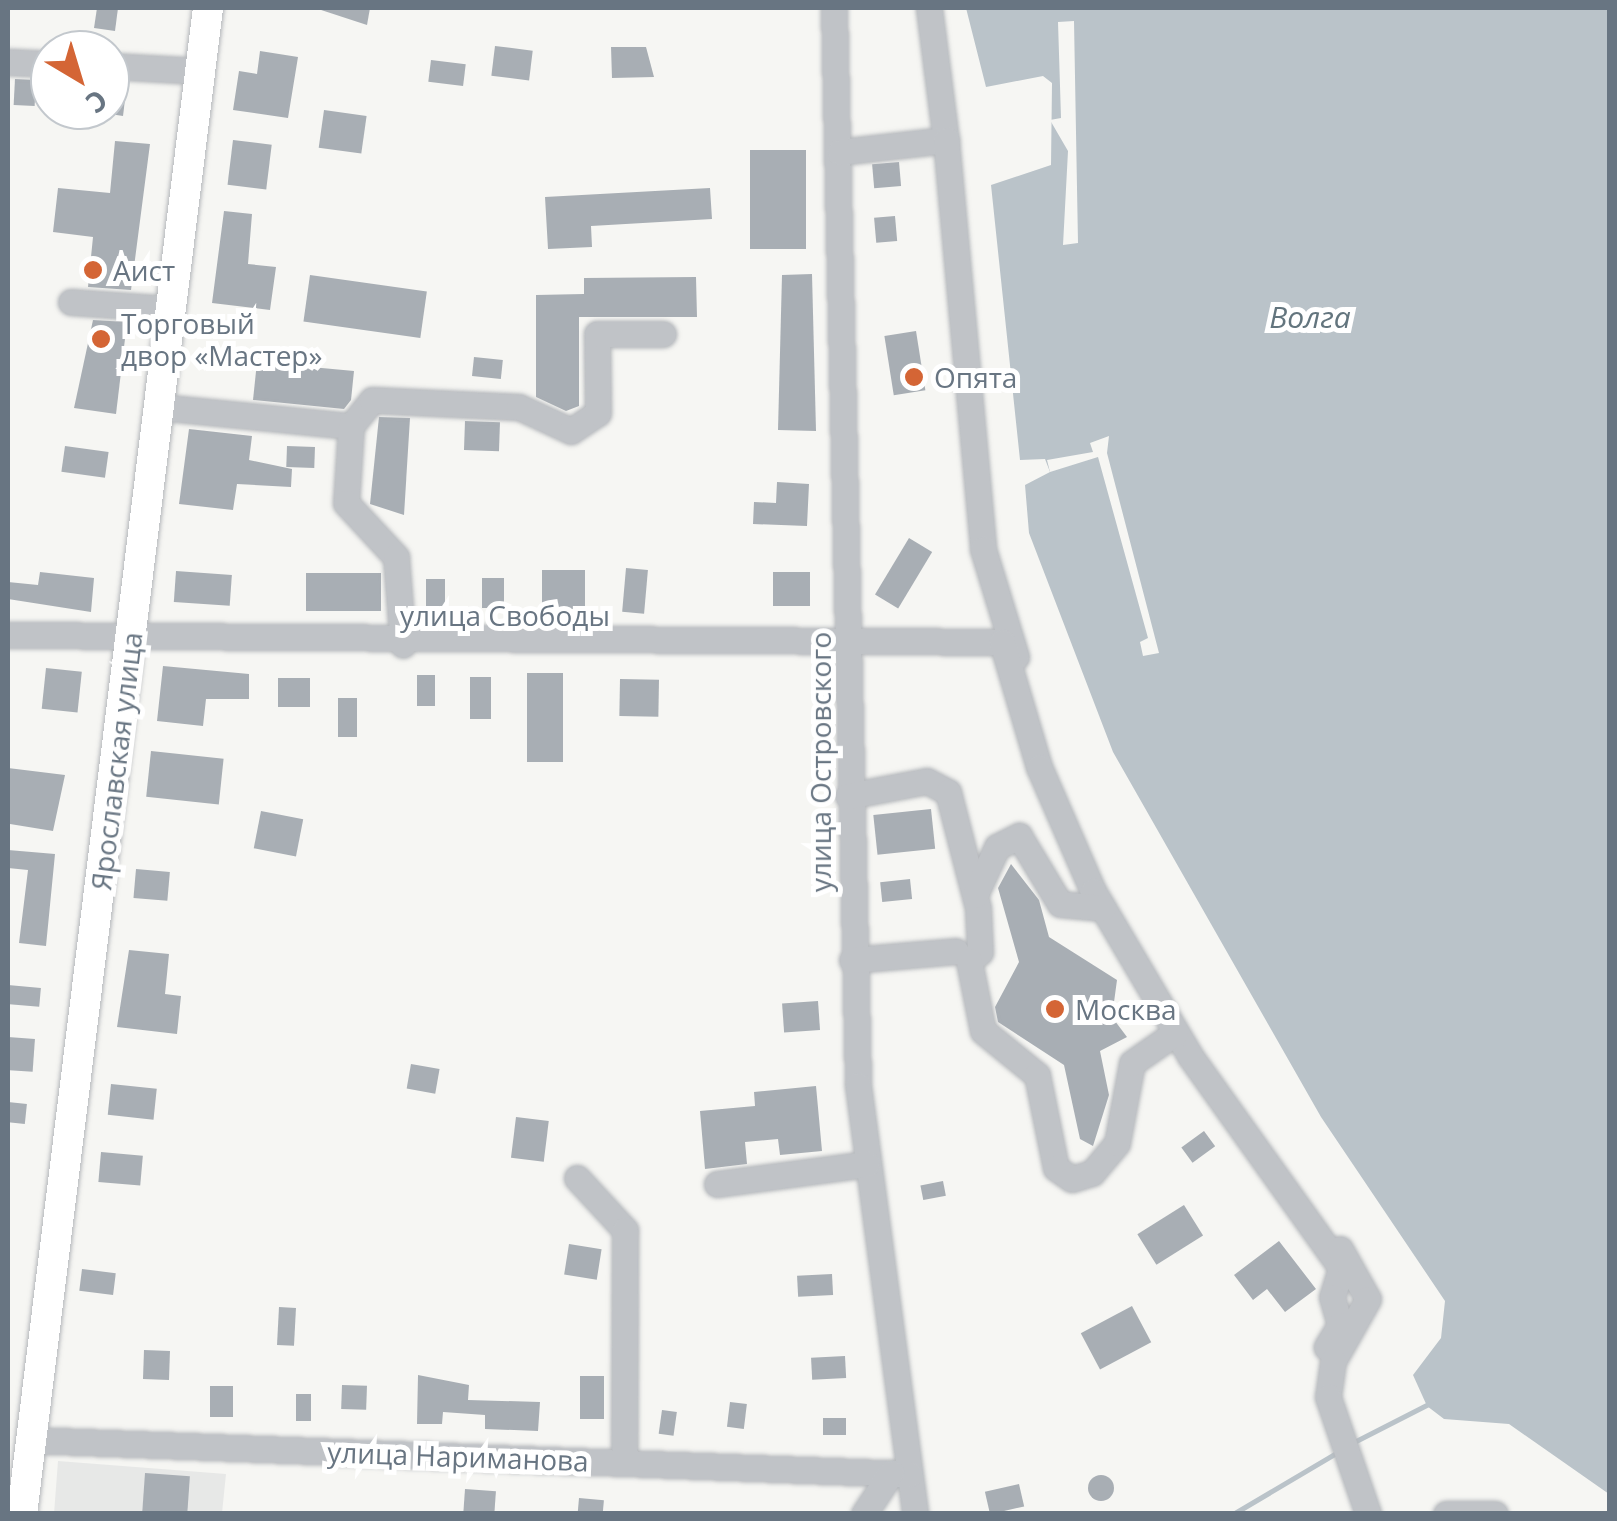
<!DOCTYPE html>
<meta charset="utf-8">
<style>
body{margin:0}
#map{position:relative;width:1617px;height:1521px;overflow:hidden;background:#f6f6f3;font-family:"Open Sans",sans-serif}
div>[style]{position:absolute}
.built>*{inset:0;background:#e7e8e7}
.water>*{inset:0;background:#bac3c9}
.pier>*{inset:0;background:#f6f6f3}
.stream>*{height:5px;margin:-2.5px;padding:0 2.5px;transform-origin:2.5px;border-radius:2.5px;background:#bac3c9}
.building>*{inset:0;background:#a8aeb4;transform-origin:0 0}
.round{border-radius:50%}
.roads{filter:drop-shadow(0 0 2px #b4b7bb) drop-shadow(0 0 2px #b4b7bb)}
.minor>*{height:25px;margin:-12.5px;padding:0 12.5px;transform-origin:12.5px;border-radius:12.5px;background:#c0c3c7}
.major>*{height:30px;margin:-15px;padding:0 15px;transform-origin:15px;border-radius:15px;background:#fff}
.dots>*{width:28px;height:28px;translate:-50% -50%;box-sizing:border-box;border:5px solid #fff;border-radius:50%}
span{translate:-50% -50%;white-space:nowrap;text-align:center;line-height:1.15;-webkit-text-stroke:10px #fff;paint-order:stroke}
.poi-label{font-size:28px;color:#687582}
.left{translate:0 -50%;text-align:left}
.street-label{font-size:28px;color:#687582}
.water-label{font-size:30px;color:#63757e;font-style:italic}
.frame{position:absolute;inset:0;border:10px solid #687582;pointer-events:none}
.north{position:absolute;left:30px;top:30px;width:100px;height:100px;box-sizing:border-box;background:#fff;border:2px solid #c3c8cd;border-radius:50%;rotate:142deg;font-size:28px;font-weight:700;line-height:40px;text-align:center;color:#687582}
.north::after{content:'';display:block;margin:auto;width:35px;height:45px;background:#d46535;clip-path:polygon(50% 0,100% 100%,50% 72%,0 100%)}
</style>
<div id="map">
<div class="built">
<i style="clip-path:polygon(58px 1461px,226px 1474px,222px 1513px,54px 1514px)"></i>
</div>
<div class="water">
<i style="clip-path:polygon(966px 8px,1609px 8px,1609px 1494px,1509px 1424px,1444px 1419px,1427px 1406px,1413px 1375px,1441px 1338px,1445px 1301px,1321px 1117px,1113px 752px,1029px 533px,1025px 485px,1050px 472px,1045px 459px,1020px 460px,991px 185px,1051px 165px,1052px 83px,1043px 76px,986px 87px)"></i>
</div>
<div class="pier">
<i style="clip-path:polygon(1074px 21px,1078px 243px,1063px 245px,1068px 151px,1050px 120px,1061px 118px,1058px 22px)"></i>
<i style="clip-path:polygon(1109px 436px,1107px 453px,1159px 653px,1143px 656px,1140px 642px,1148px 638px,1098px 457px,1050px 472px,1047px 460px,1093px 452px,1090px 443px)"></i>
</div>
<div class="stream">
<i style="left:1352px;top:1443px;width:88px;rotate:-27.1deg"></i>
<i style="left:1233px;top:1514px;width:122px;rotate:-30.6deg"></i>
</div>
<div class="building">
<i style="clip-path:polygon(97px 8px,118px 8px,115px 31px,94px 28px)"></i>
<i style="clip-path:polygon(315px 8px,370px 8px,367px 25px)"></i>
<i style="left:495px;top:46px;width:38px;height:30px;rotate:7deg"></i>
<i style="clip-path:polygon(611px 47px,646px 47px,654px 77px,612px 78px)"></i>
<i style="clip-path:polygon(260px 51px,298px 57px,288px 118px,233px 110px,239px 71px,257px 74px)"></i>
<i style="left:431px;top:60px;width:35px;height:22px;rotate:7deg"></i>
<i style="left:15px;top:79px;width:21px;height:26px;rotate:3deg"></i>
<i style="clip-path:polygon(110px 82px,127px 83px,123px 116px,110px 114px)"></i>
<i style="left:324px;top:110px;width:43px;height:38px;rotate:8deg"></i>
<i style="left:233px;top:140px;width:39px;height:45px;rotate:7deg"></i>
<i style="clip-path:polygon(115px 141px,150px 144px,131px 290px,88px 287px,93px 237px,53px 232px,58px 188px,110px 193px)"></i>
<i style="left:806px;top:150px;width:99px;height:56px;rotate:90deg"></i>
<i style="left:899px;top:162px;width:24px;height:27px;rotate:85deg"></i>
<i style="clip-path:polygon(710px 188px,712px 219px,591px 226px,592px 247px,548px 249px,545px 197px)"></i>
<i style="clip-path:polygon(224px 211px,252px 214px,248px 264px,276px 267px,270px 310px,212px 303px)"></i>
<i style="left:895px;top:216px;width:25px;height:21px;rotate:85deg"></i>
<i style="clip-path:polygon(812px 274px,816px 431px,778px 430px,782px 275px)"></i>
<i style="left:310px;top:275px;width:118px;height:47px;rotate:8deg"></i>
<i style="clip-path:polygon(696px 277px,697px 317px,579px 317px,579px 406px,566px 411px,536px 397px,536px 295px,584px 294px,584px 278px)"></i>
<i style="clip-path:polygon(93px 320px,127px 322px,116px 414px,74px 408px)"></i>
<i style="left:916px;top:331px;width:60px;height:32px;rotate:81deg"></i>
<i style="left:474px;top:357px;width:29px;height:19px;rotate:6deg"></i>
<i style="clip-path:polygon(257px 362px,354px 371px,351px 400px,344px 409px,253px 400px)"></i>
<i style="clip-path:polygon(379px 417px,410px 418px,404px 515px,370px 504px)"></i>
<i style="left:465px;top:421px;width:35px;height:29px;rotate:2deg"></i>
<i style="clip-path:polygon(189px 429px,252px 436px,249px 460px,292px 469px,291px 487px,237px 484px,233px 510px,179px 504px)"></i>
<i style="left:65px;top:446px;width:44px;height:26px;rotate:8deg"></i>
<i style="left:287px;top:446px;width:28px;height:21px;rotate:2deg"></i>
<i style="clip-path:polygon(777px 482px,809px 484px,807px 526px,753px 524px,754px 502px,776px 503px)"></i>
<i style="left:909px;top:538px;width:27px;height:66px;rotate:31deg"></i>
<i style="left:626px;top:568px;width:22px;height:44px;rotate:5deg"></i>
<i style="left:542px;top:570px;width:43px;height:39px"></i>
<i style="left:176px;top:571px;width:56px;height:31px;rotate:4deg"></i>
<i style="clip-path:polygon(40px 572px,94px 578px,91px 612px,8px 599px,8px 582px,38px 585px)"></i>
<i style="left:773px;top:572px;width:37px;height:34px"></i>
<i style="left:306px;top:573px;width:75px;height:38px"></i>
<i style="left:482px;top:578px;width:22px;height:30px"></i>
<i style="left:426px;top:579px;width:19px;height:34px"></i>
<i style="clip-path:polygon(163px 666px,249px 674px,249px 699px,206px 699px,203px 726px,157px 721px)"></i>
<i style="left:46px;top:668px;width:36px;height:41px;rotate:6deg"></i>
<i style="left:527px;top:673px;width:36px;height:89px"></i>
<i style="left:417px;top:675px;width:18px;height:31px"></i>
<i style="left:470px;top:677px;width:21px;height:42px"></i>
<i style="left:278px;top:678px;width:32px;height:29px"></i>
<i style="left:620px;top:679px;width:39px;height:37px;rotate:1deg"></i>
<i style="left:338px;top:698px;width:19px;height:39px"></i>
<i style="left:151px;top:751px;width:73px;height:46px;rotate:6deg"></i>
<i style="clip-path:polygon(8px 768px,65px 775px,53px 831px,10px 824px)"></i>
<i style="left:931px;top:809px;width:40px;height:58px;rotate:84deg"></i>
<i style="left:261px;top:811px;width:43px;height:38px;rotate:11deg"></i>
<i style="clip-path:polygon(8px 850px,55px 854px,46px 946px,19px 943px,28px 870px,8px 868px)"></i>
<i style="clip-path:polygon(1011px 864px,1039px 900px,1049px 937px,1117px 980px,1112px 1017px,1127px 1037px,1100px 1051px,1109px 1095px,1093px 1146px,1080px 1139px,1064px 1065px,998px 1022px,995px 1007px,1019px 962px,998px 888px)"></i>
<i style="left:136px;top:869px;width:34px;height:29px;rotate:5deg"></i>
<i style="left:910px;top:879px;width:20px;height:30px;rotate:84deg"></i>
<i style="clip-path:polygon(129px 950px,169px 954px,165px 994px,181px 996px,177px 1034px,117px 1027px)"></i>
<i style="left:8px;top:985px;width:33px;height:19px;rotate:5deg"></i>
<i style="left:818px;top:1001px;width:29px;height:36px;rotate:86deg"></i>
<i style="left:8px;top:1037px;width:27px;height:33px;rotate:4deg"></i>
<i style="left:411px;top:1064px;width:29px;height:25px;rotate:10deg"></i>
<i style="left:111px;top:1084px;width:46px;height:31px;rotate:6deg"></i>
<i style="clip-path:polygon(816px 1086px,822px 1151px,780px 1155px,778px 1139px,745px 1142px,747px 1164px,705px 1169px,700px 1111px,755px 1106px,754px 1092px)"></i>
<i style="left:8px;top:1102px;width:19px;height:20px;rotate:6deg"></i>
<i style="left:516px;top:1117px;width:33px;height:41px;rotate:7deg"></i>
<i style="left:1204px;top:1131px;width:19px;height:28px;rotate:54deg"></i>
<i style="left:101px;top:1152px;width:42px;height:30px;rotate:5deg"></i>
<i style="left:943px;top:1181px;width:15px;height:23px;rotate:79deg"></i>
<i style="left:1184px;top:1205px;width:36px;height:55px;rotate:58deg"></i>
<i style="clip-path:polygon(1279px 1241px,1316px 1289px,1285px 1312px,1267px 1289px,1253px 1300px,1234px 1275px)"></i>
<i style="left:569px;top:1244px;width:33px;height:31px;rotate:9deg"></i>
<i style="left:82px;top:1269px;width:34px;height:22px;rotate:7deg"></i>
<i style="left:832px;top:1274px;width:21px;height:35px;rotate:87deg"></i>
<i style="left:1132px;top:1306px;width:41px;height:58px;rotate:62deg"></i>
<i style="left:279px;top:1307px;width:17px;height:38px;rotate:3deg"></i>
<i style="left:144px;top:1350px;width:26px;height:29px;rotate:2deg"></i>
<i style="left:845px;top:1356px;width:22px;height:34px;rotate:87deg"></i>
<i style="clip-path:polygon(418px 1375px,469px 1385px,468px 1400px,540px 1402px,538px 1431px,485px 1429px,485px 1415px,443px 1412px,442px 1424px,417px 1424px)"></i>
<i style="left:580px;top:1376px;width:24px;height:43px"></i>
<i style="left:342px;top:1385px;width:25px;height:24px;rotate:2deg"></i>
<i style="left:210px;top:1386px;width:23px;height:31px"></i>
<i style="left:296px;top:1394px;width:15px;height:27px"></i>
<i style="left:730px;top:1402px;width:17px;height:25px;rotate:7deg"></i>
<i style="left:662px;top:1410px;width:15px;height:24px;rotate:8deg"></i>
<i style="left:823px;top:1418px;width:23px;height:17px"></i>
<i style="left:145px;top:1473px;width:45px;height:41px;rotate:4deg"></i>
<i class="round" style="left:1088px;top:1475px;width:26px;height:26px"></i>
<i style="left:1019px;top:1484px;width:23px;height:35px;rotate:77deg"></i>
<i style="left:465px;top:1489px;width:31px;height:25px;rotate:4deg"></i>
<i style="left:579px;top:1498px;width:25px;height:16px;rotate:5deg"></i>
</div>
<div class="roads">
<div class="minor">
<i style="left:834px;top:8px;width:1077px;rotate:88.72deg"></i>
<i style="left:858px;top:1085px;width:433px;rotate:82.4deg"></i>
<i style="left:929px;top:8px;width:133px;rotate:82.7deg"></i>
<i style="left:8px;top:62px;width:42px;rotate:2.7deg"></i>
<i style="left:110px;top:66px;width:90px;rotate:3.2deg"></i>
<i style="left:840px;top:152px;width:107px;rotate:-6.5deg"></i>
<i style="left:946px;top:140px;width:411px;rotate:84.8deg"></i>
<i style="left:983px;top:549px;width:113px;rotate:73deg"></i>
<i style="left:71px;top:302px;width:100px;rotate:4deg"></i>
<i style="left:159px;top:407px;width:193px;rotate:5.7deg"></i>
<i style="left:351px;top:426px;width:33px;rotate:-51deg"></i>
<i style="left:372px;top:400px;width:147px;rotate:2.7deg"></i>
<i style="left:519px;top:407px;width:57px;rotate:24.8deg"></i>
<i style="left:571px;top:431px;width:32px;rotate:-34deg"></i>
<i style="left:598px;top:413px;width:79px;rotate:-90.7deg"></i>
<i style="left:597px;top:334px;width:66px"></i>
<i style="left:351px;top:426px;width:77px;rotate:93.7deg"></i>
<i style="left:346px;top:503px;width:74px;rotate:47.2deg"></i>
<i style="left:396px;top:557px;width:88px;rotate:85.5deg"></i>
<i style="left:8px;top:635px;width:994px;rotate:0.4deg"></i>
<i style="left:1002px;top:642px;width:130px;rotate:73.5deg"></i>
<i style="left:1039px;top:767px;width:135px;rotate:66.5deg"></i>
<i style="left:1093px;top:891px;width:191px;rotate:59.5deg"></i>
<i style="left:1190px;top:1056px;width:260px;rotate:54.5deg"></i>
<i style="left:1341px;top:1268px;width:30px;rotate:107deg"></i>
<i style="left:1332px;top:1297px;width:29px;rotate:74deg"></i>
<i style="left:1340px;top:1325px;width:26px;rotate:121deg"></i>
<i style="left:848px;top:796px;width:80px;rotate:-10.8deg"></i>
<i style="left:927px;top:781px;width:24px;rotate:28deg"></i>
<i style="left:948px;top:792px;width:120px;rotate:75.5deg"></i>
<i style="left:978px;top:908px;width:44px;rotate:87.4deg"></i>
<i style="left:980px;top:952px;width:14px;rotate:141deg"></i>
<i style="left:975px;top:895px;width:53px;rotate:-65.4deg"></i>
<i style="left:997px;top:847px;width:25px;rotate:-27deg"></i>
<i style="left:1019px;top:836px;width:79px;rotate:58.9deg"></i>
<i style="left:1060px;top:904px;width:43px;rotate:5.3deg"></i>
<i style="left:852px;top:960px;width:104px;rotate:-4.9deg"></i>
<i style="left:969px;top:961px;width:71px;rotate:78.7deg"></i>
<i style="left:983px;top:1031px;width:70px;rotate:39.2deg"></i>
<i style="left:1037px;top:1075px;width:95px;rotate:78.5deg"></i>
<i style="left:1056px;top:1168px;width:19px;rotate:35deg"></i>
<i style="left:1072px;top:1179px;width:21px;rotate:-17deg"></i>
<i style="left:1092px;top:1173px;width:39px;rotate:-50deg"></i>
<i style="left:1117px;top:1143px;width:81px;rotate:-79.4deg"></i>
<i style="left:1132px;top:1063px;width:52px;rotate:-34.9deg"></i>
<i style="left:577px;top:1178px;width:71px;rotate:47.3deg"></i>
<i style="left:625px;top:1230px;width:232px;rotate:90.2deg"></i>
<i style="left:717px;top:1184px;width:151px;rotate:-7.6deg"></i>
<i style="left:1340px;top:1249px;width:57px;rotate:60.8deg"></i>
<i style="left:1368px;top:1299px;width:71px;rotate:119.4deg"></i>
<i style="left:1333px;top:1361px;width:36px;rotate:98deg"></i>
<i style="left:1328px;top:1397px;width:124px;rotate:71.1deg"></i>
<i style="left:31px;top:1440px;width:879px;rotate:2.22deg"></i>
<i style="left:864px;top:1514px;width:49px;rotate:-56.6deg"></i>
<i style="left:1446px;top:1514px;width:49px"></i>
</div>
<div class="major">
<i style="left:22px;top:1514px;width:1517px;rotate:-82.96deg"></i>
</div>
</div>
<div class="dots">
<i style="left:93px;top:270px;background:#d46535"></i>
<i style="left:101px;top:339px;background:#d46535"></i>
<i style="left:914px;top:377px;background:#d46535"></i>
<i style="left:1055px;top:1009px;background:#d46535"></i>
</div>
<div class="poi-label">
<span class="left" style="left:113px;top:270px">Аист</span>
<span class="left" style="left:121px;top:339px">Торговый<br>двор «Мастер»</span>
<span class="left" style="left:934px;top:377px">Опята</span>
<span class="left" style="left:1075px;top:1009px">Москва</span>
</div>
<div class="street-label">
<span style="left:505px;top:615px">улица Свободы</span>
<span style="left:116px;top:761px;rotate:-83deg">Ярославская улица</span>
<span style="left:820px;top:762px;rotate:-90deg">улица Островского</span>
<span style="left:458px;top:1456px;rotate:2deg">улица Нариманова</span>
</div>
<div class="water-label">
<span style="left:1310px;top:317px">Волга</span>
</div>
<div class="frame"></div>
<div class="north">С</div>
</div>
